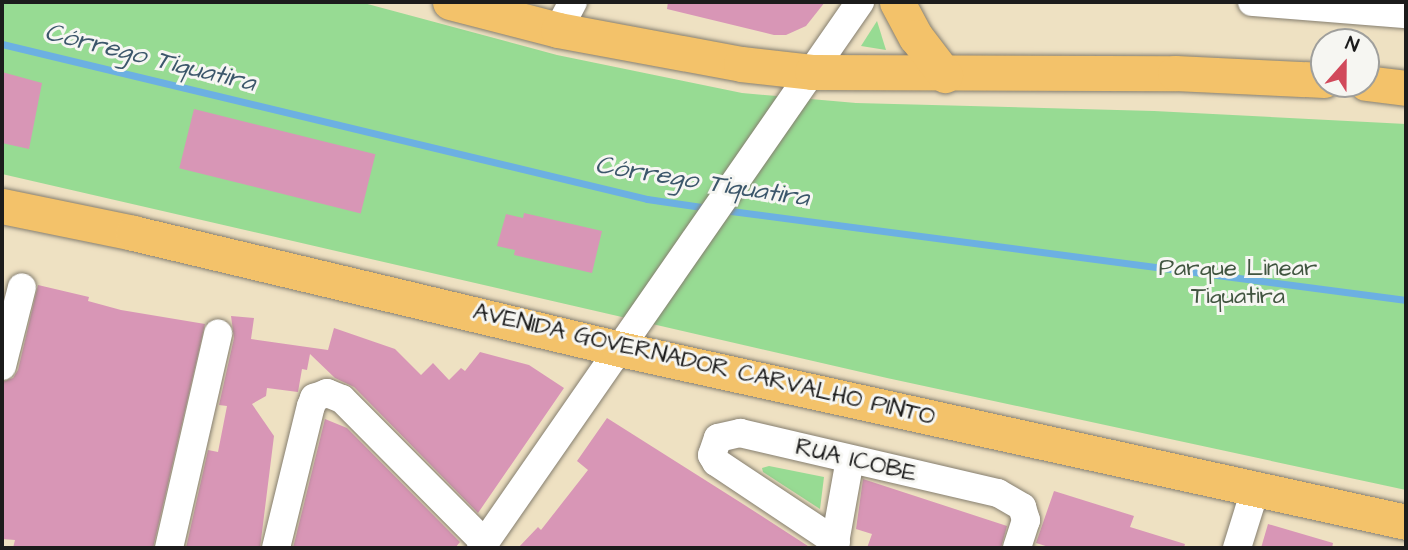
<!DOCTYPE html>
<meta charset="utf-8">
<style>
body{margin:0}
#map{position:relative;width:1408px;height:550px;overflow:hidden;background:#eee1c2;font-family:"Architects Daughter",sans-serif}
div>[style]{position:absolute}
.green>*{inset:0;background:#97db93}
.stream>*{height:7px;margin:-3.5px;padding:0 3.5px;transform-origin:3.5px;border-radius:3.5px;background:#6cb0e2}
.building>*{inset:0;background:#d896b6;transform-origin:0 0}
.roads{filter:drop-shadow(0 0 2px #857e6f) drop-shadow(0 0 2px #857e6f)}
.minor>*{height:28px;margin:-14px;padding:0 14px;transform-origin:14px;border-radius:14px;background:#fff}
.major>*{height:35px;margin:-17.5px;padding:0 17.5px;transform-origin:17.5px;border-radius:17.5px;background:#f3c26a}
span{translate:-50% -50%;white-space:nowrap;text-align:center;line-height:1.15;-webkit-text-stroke:6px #f6f6f2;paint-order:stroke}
.park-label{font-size:24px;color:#415540}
.street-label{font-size:24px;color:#1c1c1c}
.water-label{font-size:26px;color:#3c576b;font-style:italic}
.frame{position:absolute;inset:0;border:4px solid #1c1c1c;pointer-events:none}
.north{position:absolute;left:1310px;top:28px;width:70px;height:70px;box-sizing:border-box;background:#f6f6f2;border:2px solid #9f9f9c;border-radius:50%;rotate:21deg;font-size:19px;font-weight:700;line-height:28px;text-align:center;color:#1c1c1c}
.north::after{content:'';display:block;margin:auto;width:24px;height:32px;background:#d1495b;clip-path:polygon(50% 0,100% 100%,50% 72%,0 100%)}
</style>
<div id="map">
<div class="green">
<i style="clip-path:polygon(2px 2px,360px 2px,557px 55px,742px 93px,856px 103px,1154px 111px,1406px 124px,1406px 490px,887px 378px,2px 174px)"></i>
<i style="clip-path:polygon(877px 21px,886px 50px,861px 46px)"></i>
<i style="clip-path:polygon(769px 466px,824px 477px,820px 509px,763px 472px,762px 468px)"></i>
</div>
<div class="stream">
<i style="left:2px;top:44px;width:663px;rotate:13.51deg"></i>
<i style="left:647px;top:199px;width:62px;rotate:8.4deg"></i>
<i style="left:723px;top:210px;width:689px;rotate:7.51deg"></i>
</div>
<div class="building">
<i style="clip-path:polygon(668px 2px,825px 2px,806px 26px,786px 35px,774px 35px,667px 9px)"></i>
<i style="clip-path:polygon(2px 72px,42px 83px,29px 149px,2px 143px)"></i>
<i style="left:194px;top:109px;width:187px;height:61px;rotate:14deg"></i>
<i style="clip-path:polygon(524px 213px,602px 231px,592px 273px,514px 255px,515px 250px,497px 246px,506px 214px,523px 218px)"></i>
<i style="clip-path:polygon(38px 285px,89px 297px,88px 301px,121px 310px,205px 324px,153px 548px,13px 548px,15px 540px,2px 539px,2px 382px,13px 378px,18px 370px)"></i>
<i style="clip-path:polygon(231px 316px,254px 318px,251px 339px,328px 350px,334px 328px,395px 349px,421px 375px,433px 363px,449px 380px,461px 368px,465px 371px,480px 352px,529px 365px,564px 388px,478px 513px,354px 387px,335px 378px,310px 354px,307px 370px,302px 369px,298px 392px,267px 388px,266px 396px,252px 404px,274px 436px,260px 548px,186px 548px,208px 450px,218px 452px,227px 406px,219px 405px,234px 338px)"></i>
<i style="clip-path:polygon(607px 418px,743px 504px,811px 548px,518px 548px,538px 527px,541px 530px,588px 470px,577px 461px)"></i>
<i style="clip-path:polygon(325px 419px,347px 428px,460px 542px,455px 548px,293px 548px)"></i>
<i style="clip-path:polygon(863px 479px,1007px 526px,1001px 548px,867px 548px,872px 534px,856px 529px)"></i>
<i style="clip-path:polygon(1054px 491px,1134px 516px,1130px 527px,1185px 544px,1184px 548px,1052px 548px,1036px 543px)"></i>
<i style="clip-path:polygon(1268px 524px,1333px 543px,1332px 548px,1261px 548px)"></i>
</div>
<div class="roads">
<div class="minor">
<i style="left:1252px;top:2px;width:154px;rotate:4.5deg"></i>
<i style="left:558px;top:30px;width:32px;rotate:-62deg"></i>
<i style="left:2px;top:366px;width:81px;rotate:-75.8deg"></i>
<i style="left:836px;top:542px;width:144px;rotate:-146.3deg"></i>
<i style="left:716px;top:462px;width:8px;rotate:-120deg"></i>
<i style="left:712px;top:455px;width:18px;rotate:-71deg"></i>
<i style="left:718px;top:438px;width:23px;rotate:-13deg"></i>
<i style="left:740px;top:433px;width:265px;rotate:13.1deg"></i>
<i style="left:998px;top:493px;width:28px;rotate:30deg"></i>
<i style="left:1022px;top:507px;width:14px;rotate:73deg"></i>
<i style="left:1026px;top:520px;width:29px;rotate:108deg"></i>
<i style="left:169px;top:548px;width:220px;rotate:-77.1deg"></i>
<i style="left:276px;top:548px;width:146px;rotate:-76.2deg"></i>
<i style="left:311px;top:406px;width:9px;rotate:-69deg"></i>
<i style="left:314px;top:398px;width:14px;rotate:-21deg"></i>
<i style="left:327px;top:393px;width:16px;rotate:22deg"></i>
<i style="left:342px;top:399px;width:203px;rotate:45.2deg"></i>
<i style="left:481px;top:548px;width:665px;rotate:-55.23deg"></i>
<i style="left:834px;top:548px;width:90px;rotate:-79.8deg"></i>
<i style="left:1237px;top:548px;width:64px;rotate:-72.7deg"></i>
</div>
<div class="major">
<i style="left:450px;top:2px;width:112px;rotate:14.5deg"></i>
<i style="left:558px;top:30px;width:186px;rotate:10.5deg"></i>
<i style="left:741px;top:64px;width:71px;rotate:6.4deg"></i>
<i style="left:812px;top:72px;width:363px;rotate:0.2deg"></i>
<i style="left:1175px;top:73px;width:149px;rotate:2.7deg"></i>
<i style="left:897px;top:2px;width:40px;rotate:62deg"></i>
<i style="left:916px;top:37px;width:48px;rotate:52.7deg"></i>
<i style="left:1366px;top:83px;width:40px;rotate:7.1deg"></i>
<i style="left:2px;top:206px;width:134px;rotate:11.6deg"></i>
<i style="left:133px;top:233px;width:501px;rotate:13.4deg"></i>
<i style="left:620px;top:349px;width:805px;rotate:12.41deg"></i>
</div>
</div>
<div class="park-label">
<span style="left:1238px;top:283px">Parque Linear<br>Tiquatira</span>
</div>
<div class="street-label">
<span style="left:704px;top:365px;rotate:13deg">AVENIDA GOVERNADOR CARVALHO PINTO</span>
<span style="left:856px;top:461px;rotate:13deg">RUA ICOBE</span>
</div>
<div class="water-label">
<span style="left:150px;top:58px;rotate:14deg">Córrego Tiquatira</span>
<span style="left:702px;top:182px;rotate:9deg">Córrego Tiquatira</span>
</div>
<div class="frame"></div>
<div class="north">N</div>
</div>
